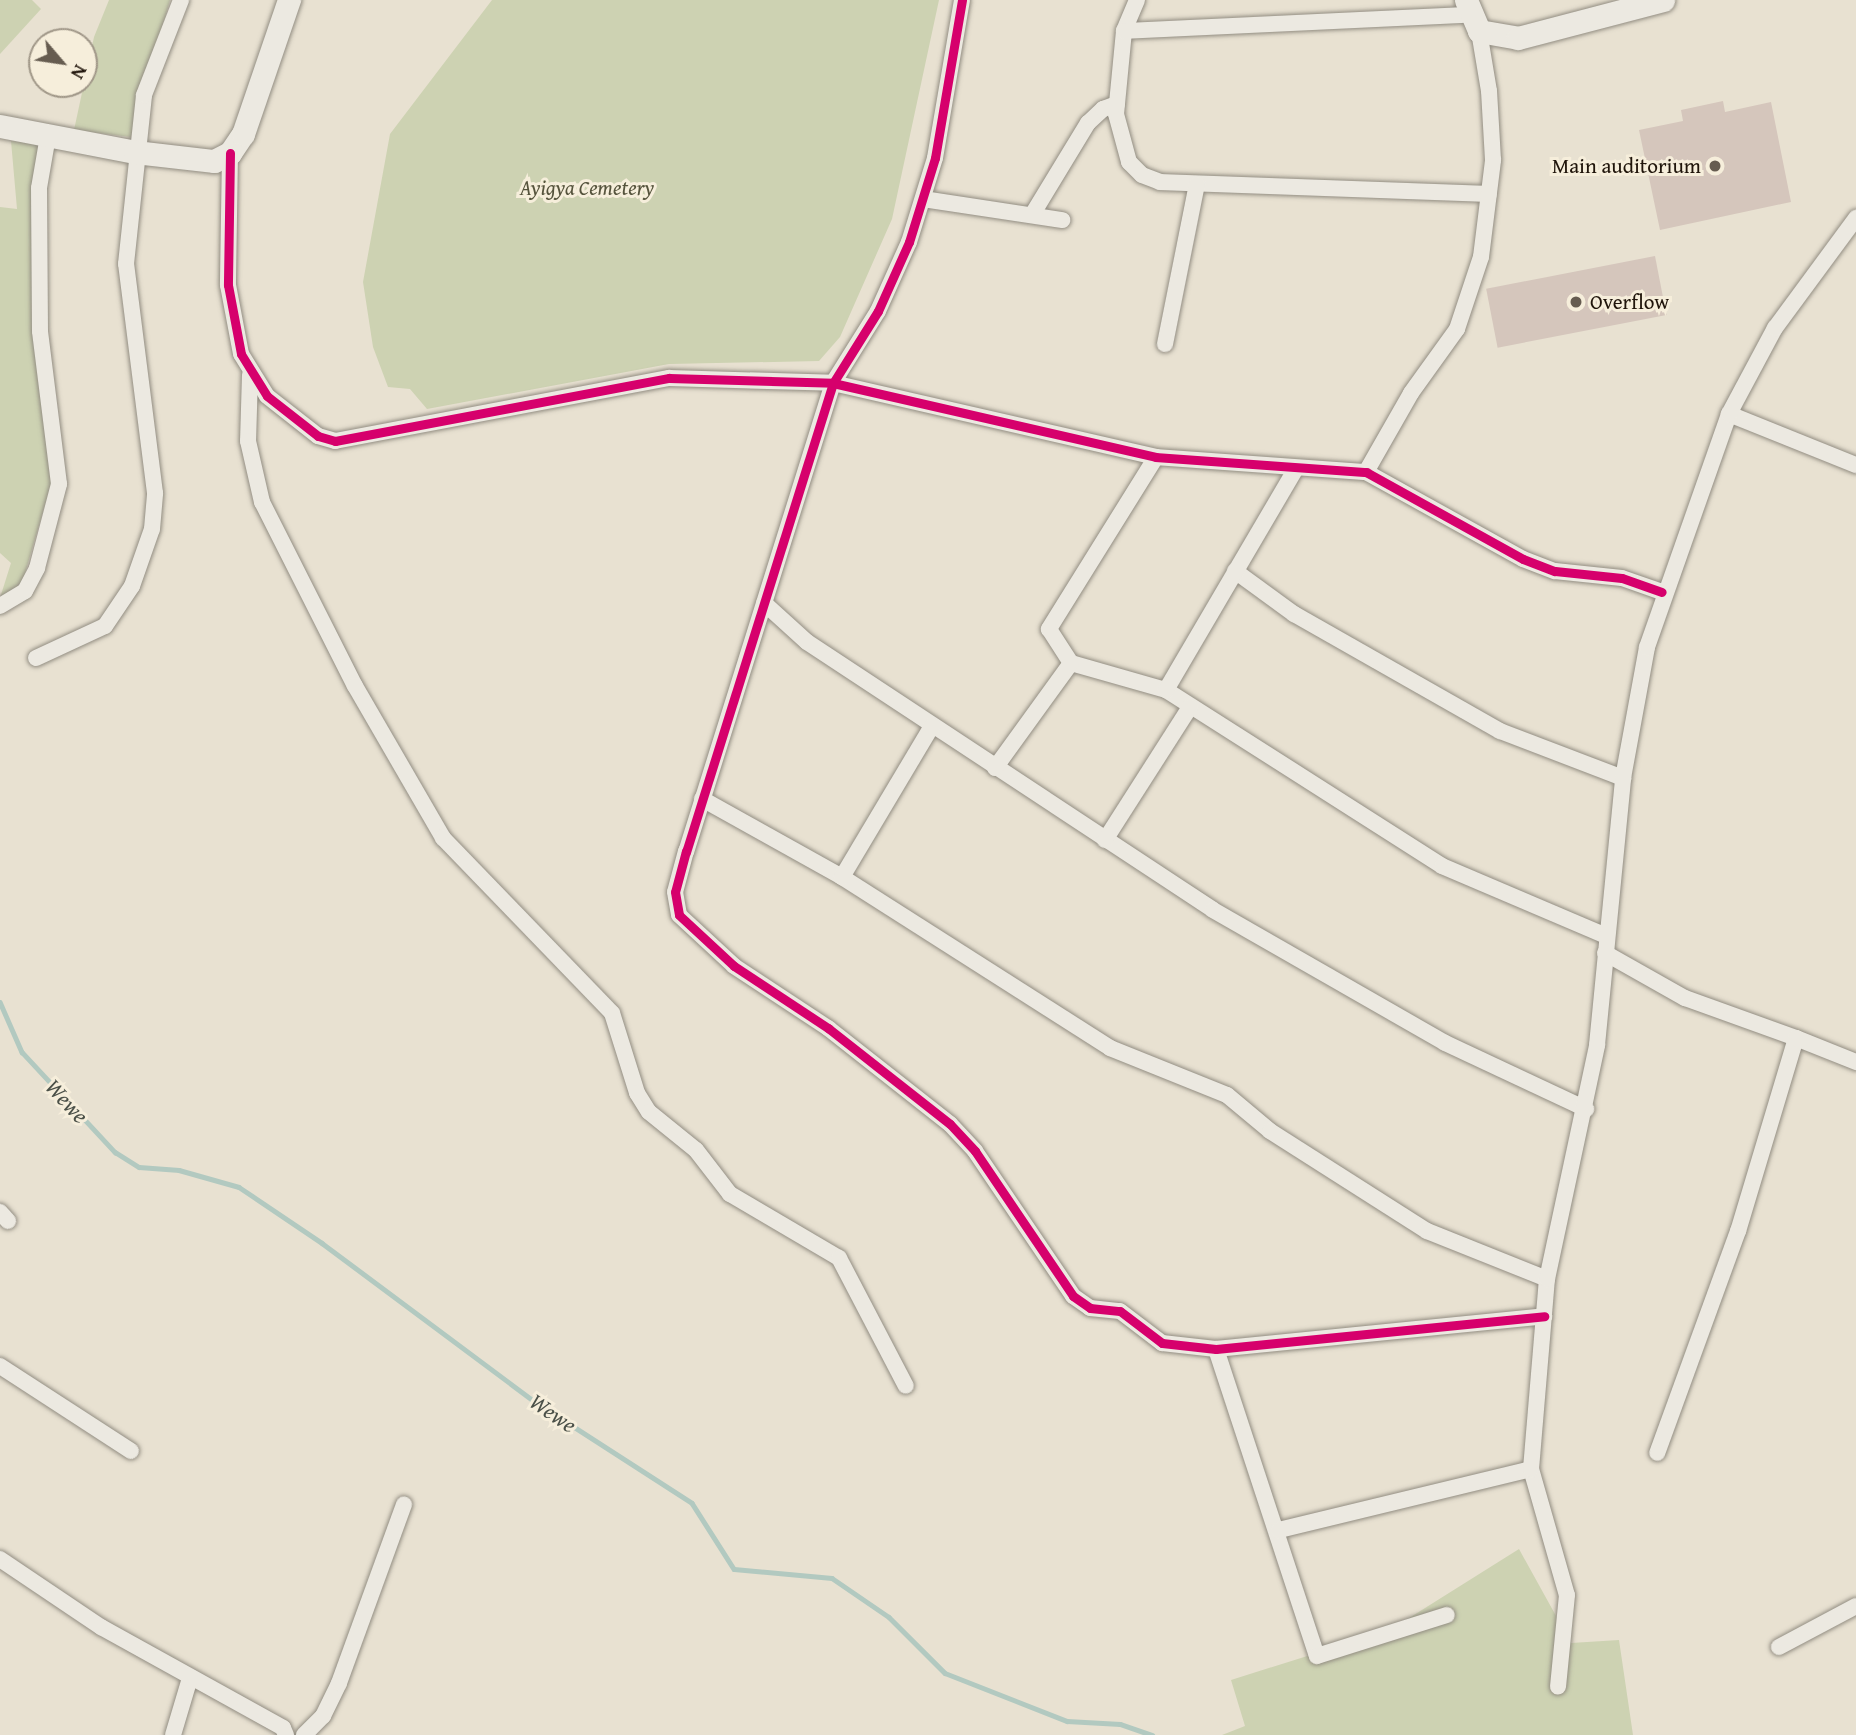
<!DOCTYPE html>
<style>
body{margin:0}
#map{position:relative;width:1856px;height:1735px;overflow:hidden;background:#e8e1d1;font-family:"Gentium Book Plus",serif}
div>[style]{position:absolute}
.green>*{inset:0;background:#cdd2b2}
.stream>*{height:4.5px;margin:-2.25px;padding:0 2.25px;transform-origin:2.25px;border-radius:2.25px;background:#b2c9c0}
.building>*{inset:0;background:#d5c6bc;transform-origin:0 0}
.roads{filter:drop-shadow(0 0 2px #928d82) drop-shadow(0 0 2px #928d82)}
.street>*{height:16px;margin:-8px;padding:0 8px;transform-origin:8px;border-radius:8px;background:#ece9e1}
.secondary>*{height:23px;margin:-11.5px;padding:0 11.5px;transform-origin:11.5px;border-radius:11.5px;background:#ece9e1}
.cycleway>*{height:9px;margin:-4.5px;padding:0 4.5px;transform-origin:4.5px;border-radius:4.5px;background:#d6006c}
.dots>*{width:19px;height:19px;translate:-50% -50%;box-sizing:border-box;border:4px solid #f6eedb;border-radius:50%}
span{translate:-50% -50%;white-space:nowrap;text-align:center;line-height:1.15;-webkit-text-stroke:6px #f6eedb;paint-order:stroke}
.poi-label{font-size:21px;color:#20150b}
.right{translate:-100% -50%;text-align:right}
.left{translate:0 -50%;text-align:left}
.park-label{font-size:21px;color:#55533c;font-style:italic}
.water-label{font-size:23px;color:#4b5048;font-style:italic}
.north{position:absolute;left:28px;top:28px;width:70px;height:70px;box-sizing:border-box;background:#f6eedb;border:2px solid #a09788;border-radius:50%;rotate:119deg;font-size:19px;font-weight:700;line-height:28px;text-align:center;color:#20150b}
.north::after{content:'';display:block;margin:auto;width:24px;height:32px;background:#665c50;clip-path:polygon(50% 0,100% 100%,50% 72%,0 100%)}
</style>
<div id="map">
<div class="green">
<i style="clip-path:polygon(0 0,32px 0,41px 9px,0 54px)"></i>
<i style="clip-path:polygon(109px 0,170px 0,131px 137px,74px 130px,94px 37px)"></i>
<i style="clip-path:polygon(492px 0,939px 0,892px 219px,840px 337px,819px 361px,669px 364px,427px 409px,410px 389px,388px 387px,373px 347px,363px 282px,390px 134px)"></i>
<i style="clip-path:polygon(11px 141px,39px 144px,53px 477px,21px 587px,0 598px,11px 563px,0 553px,0 207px,17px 209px)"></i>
<i style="clip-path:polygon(1519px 1549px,1571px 1643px,1619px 1640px,1633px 1735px,1222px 1735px,1245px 1726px,1231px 1680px,1390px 1630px)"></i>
</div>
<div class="stream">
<i style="left:0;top:1002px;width:55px;rotate:66.3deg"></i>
<i style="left:22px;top:1052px;width:137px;rotate:47.1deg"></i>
<i style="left:115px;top:1152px;width:28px;rotate:32deg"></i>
<i style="left:139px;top:1167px;width:40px;rotate:4.3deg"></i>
<i style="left:179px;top:1170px;width:62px;rotate:15.8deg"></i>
<i style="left:239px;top:1187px;width:100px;rotate:34deg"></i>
<i style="left:322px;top:1243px;width:268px;rotate:36.7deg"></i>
<i style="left:537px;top:1403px;width:184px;rotate:32.8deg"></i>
<i style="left:692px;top:1503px;width:78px;rotate:57.5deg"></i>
<i style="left:734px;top:1569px;width:98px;rotate:5.2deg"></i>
<i style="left:832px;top:1578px;width:69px;rotate:34.4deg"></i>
<i style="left:889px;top:1617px;width:79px;rotate:45deg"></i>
<i style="left:945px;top:1673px;width:131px;rotate:21.5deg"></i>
<i style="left:1067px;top:1721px;width:53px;rotate:3.2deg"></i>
<i style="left:1120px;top:1724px;width:34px;rotate:19deg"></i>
</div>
<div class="building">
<i style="clip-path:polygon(1723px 101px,1725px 112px,1771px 102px,1791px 202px,1660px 230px,1639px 130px,1683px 121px,1681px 110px)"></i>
<i style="left:1655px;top:256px;width:60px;height:172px;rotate:79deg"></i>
</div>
<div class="roads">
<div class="street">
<i style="left:962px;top:0;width:160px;rotate:99.7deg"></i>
<i style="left:935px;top:158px;width:88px;rotate:107.2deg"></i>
<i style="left:909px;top:242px;width:76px;rotate:114.2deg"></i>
<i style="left:878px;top:311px;width:85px;rotate:122deg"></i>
<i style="left:833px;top:383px;width:491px;rotate:107.4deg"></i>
<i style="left:686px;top:851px;width:42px;rotate:105deg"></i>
<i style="left:675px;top:892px;width:23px;rotate:80deg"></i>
<i style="left:679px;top:915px;width:75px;rotate:42.8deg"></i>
<i style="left:734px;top:966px;width:113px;rotate:33.4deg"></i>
<i style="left:828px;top:1028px;width:155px;rotate:38.2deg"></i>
<i style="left:950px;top:1124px;width:37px;rotate:47deg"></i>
<i style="left:975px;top:1151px;width:175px;rotate:55.9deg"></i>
<i style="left:1073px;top:1296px;width:21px;rotate:35deg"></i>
<i style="left:1090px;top:1308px;width:30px;rotate:6deg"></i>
<i style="left:1120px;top:1311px;width:53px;rotate:37.3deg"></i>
<i style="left:1162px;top:1343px;width:54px;rotate:6.3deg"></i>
<i style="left:1216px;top:1349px;width:330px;rotate:-5.7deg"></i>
<i style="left:1137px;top:0;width:34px;rotate:113deg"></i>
<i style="left:1124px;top:31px;width:83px;rotate:95.5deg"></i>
<i style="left:1116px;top:114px;width:50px;rotate:74.8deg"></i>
<i style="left:1129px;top:162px;width:18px;rotate:45deg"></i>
<i style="left:1142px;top:175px;width:19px;rotate:21deg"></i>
<i style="left:1160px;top:182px;width:329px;rotate:2.1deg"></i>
<i style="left:1124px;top:31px;width:345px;rotate:-2.7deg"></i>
<i style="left:230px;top:153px;width:132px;rotate:90.9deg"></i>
<i style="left:228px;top:285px;width:70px;rotate:79.3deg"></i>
<i style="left:241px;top:354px;width:49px;rotate:58.2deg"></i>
<i style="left:267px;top:396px;width:65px;rotate:38.1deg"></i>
<i style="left:318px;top:436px;width:18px;rotate:16deg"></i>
<i style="left:335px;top:441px;width:340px;rotate:-10.7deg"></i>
<i style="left:669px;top:378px;width:164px;rotate:1.7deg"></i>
<i style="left:833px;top:383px;width:331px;rotate:12.9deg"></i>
<i style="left:1156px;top:457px;width:211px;rotate:4.1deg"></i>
<i style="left:1366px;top:472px;width:179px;rotate:29deg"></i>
<i style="left:1523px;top:559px;width:34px;rotate:21deg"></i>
<i style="left:1555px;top:571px;width:67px;rotate:6deg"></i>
<i style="left:1622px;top:578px;width:42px;rotate:19.3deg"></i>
<i style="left:923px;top:199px;width:141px;rotate:8.6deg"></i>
<i style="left:1032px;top:215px;width:108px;rotate:-58.7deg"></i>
<i style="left:1088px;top:123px;width:21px;rotate:-43deg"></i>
<i style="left:1103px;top:109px;width:15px;rotate:-20deg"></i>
<i style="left:1165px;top:344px;width:163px;rotate:-78.7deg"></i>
<i style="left:250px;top:375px;width:66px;rotate:91.7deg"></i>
<i style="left:248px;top:441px;width:63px;rotate:77.1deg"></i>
<i style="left:262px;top:502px;width:206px;rotate:63.2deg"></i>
<i style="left:355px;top:686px;width:176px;rotate:59.9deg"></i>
<i style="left:443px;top:838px;width:243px;rotate:46deg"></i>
<i style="left:612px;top:1013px;width:84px;rotate:72.6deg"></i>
<i style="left:637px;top:1093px;width:22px;rotate:58deg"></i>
<i style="left:649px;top:1112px;width:60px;rotate:39deg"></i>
<i style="left:696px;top:1150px;width:56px;rotate:52.3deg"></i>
<i style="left:730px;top:1194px;width:126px;rotate:30.4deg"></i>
<i style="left:839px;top:1258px;width:144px;rotate:62.4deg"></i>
<i style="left:1729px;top:414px;width:137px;rotate:21.9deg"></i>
<i style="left:1156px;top:457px;width:203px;rotate:121.9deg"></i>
<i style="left:1049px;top:629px;width:40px;rotate:57.1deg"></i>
<i style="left:1071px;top:663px;width:99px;rotate:15.9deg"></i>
<i style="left:1166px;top:690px;width:327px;rotate:32.5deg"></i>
<i style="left:1442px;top:866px;width:178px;rotate:23.1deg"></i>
<i style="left:1366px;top:472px;width:91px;rotate:-60.3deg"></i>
<i style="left:1411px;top:393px;width:79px;rotate:-54.3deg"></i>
<i style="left:1457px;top:329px;width:76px;rotate:-71.6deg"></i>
<i style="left:1481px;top:257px;width:98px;rotate:-82.9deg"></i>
<i style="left:1493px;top:160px;width:69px;rotate:-93.3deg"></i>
<i style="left:1489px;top:91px;width:61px;rotate:-99.5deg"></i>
<i style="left:1235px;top:571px;width:73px;rotate:36.1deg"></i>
<i style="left:1294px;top:614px;width:237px;rotate:29.6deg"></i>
<i style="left:1500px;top:731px;width:132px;rotate:20.9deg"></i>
<i style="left:764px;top:603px;width:58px;rotate:42.2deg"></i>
<i style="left:807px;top:642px;width:486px;rotate:33.4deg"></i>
<i style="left:1213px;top:910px;width:267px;rotate:29.8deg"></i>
<i style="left:1445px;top:1043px;width:156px;rotate:25.1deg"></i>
<i style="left:0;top:606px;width:29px;rotate:-31deg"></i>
<i style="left:25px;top:591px;width:26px;rotate:-62deg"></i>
<i style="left:37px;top:568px;width:87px;rotate:-75.3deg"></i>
<i style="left:59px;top:484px;width:154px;rotate:-97.1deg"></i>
<i style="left:40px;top:331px;width:143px;rotate:-90.4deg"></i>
<i style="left:39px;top:188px;width:53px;rotate:-80.2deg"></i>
<i style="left:36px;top:658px;width:76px;rotate:-24.9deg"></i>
<i style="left:105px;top:626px;width:48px;rotate:-56deg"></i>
<i style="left:132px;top:586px;width:60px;rotate:-70.7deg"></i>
<i style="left:152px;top:529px;width:36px;rotate:-85deg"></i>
<i style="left:155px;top:493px;width:231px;rotate:-97.2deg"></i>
<i style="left:126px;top:264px;width:170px;rotate:-83.9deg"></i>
<i style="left:144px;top:95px;width:102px;rotate:-68.7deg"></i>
<i style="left:1166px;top:690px;width:255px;rotate:-59.6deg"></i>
<i style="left:995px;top:768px;width:130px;rotate:-54.1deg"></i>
<i style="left:702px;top:799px;width:160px;rotate:29.1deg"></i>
<i style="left:842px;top:877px;width:318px;rotate:32.5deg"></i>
<i style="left:1110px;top:1048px;width:126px;rotate:21.9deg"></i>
<i style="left:1227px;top:1095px;width:56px;rotate:39.9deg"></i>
<i style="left:1270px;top:1131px;width:186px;rotate:32.5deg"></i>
<i style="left:1427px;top:1231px;width:129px;rotate:21.8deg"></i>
<i style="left:1105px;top:840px;width:158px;rotate:-57.4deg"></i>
<i style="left:842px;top:877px;width:176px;rotate:-59.2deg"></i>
<i style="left:1605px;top:953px;width:92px;rotate:29.4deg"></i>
<i style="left:1685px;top:998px;width:118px;rotate:19.8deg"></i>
<i style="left:1796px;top:1038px;width:202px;rotate:106.7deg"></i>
<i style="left:1738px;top:1231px;width:236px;rotate:110deg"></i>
<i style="left:1796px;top:1038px;width:65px;rotate:21.8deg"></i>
<i style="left:0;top:1212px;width:12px;rotate:48deg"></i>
<i style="left:1216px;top:1349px;width:323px;rotate:71.8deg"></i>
<i style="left:1317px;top:1656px;width:136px;rotate:-17.5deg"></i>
<i style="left:0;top:1366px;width:156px;rotate:33deg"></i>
<i style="left:1531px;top:1469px;width:131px;rotate:74.1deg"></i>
<i style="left:1567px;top:1595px;width:92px;rotate:95.6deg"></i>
<i style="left:1279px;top:1530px;width:259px;rotate:-13.6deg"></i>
<i style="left:1531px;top:1469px;width:191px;rotate:-85.2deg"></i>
<i style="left:1547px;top:1279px;width:239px;rotate:-77.9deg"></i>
<i style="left:1597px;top:1045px;width:268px;rotate:-84.4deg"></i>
<i style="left:1623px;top:778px;width:133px;rotate:-79.6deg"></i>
<i style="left:1647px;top:647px;width:247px;rotate:-70.6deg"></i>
<i style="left:1729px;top:414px;width:98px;rotate:-61.9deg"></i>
<i style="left:1775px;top:328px;width:137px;rotate:-53.6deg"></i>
<i style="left:0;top:1559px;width:122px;rotate:34deg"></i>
<i style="left:101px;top:1627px;width:208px;rotate:29deg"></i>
<i style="left:283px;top:1728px;width:8px;rotate:67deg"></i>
<i style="left:1779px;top:1647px;width:87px;rotate:-28deg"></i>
<i style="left:173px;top:1735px;width:59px;rotate:-73.4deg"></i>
<i style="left:304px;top:1735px;width:27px;rotate:-45deg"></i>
<i style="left:323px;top:1716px;width:37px;rotate:-64deg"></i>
<i style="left:339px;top:1683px;width:190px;rotate:-70deg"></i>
</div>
<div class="secondary">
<i style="left:1466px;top:0;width:34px;rotate:67deg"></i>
<i style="left:1479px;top:31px;width:40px;rotate:10deg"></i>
<i style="left:1518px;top:38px;width:150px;rotate:-14.7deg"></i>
<i style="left:0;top:126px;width:137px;rotate:10.9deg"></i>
<i style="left:135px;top:152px;width:80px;rotate:6.5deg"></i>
<i style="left:214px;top:161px;width:18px;rotate:-27deg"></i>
<i style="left:230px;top:153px;width:23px;rotate:-56deg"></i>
<i style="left:243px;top:134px;width:142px;rotate:-71.1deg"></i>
</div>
</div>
<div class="cycleway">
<i style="left:962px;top:0;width:160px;rotate:99.7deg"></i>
<i style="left:935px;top:158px;width:88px;rotate:107.2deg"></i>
<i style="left:909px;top:242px;width:76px;rotate:114.2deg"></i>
<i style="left:878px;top:311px;width:85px;rotate:122deg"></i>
<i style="left:833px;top:383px;width:491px;rotate:107.4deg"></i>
<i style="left:686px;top:851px;width:42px;rotate:105deg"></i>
<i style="left:675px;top:892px;width:23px;rotate:80deg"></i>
<i style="left:679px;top:915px;width:75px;rotate:42.8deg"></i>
<i style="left:734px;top:966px;width:113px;rotate:33.4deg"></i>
<i style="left:828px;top:1028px;width:155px;rotate:38.2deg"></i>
<i style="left:950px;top:1124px;width:37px;rotate:47deg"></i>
<i style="left:975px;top:1151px;width:175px;rotate:55.9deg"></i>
<i style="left:1073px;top:1296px;width:21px;rotate:35deg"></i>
<i style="left:1090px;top:1308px;width:30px;rotate:6deg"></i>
<i style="left:1120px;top:1311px;width:53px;rotate:37.3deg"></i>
<i style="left:1162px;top:1343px;width:54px;rotate:6.3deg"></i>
<i style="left:1216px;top:1349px;width:330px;rotate:-5.7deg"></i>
<i style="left:230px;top:153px;width:132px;rotate:90.9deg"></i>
<i style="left:228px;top:285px;width:70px;rotate:79.3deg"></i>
<i style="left:241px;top:354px;width:49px;rotate:58.2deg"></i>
<i style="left:267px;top:396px;width:65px;rotate:38.1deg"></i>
<i style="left:318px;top:436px;width:18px;rotate:16deg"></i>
<i style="left:335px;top:441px;width:340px;rotate:-10.7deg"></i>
<i style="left:669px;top:378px;width:164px;rotate:1.7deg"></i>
<i style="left:833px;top:383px;width:331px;rotate:12.9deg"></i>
<i style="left:1156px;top:457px;width:211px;rotate:4.1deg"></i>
<i style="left:1366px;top:472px;width:179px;rotate:29deg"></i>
<i style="left:1523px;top:559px;width:34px;rotate:21deg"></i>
<i style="left:1555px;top:571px;width:67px;rotate:6deg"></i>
<i style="left:1622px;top:578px;width:42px;rotate:19.3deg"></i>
</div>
<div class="dots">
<i style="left:1715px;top:166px;background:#665c50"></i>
<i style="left:1576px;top:302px;background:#665c50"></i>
</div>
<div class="poi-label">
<span class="right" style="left:1701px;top:166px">Main auditorium</span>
<span class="left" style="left:1590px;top:302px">Overflow</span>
</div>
<div class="park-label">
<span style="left:587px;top:188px">Ayigya Cemetery</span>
</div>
<div class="water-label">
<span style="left:67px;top:1101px;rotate:47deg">Wewe</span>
<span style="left:553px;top:1413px;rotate:34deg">Wewe</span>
</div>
<div class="north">N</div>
</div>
